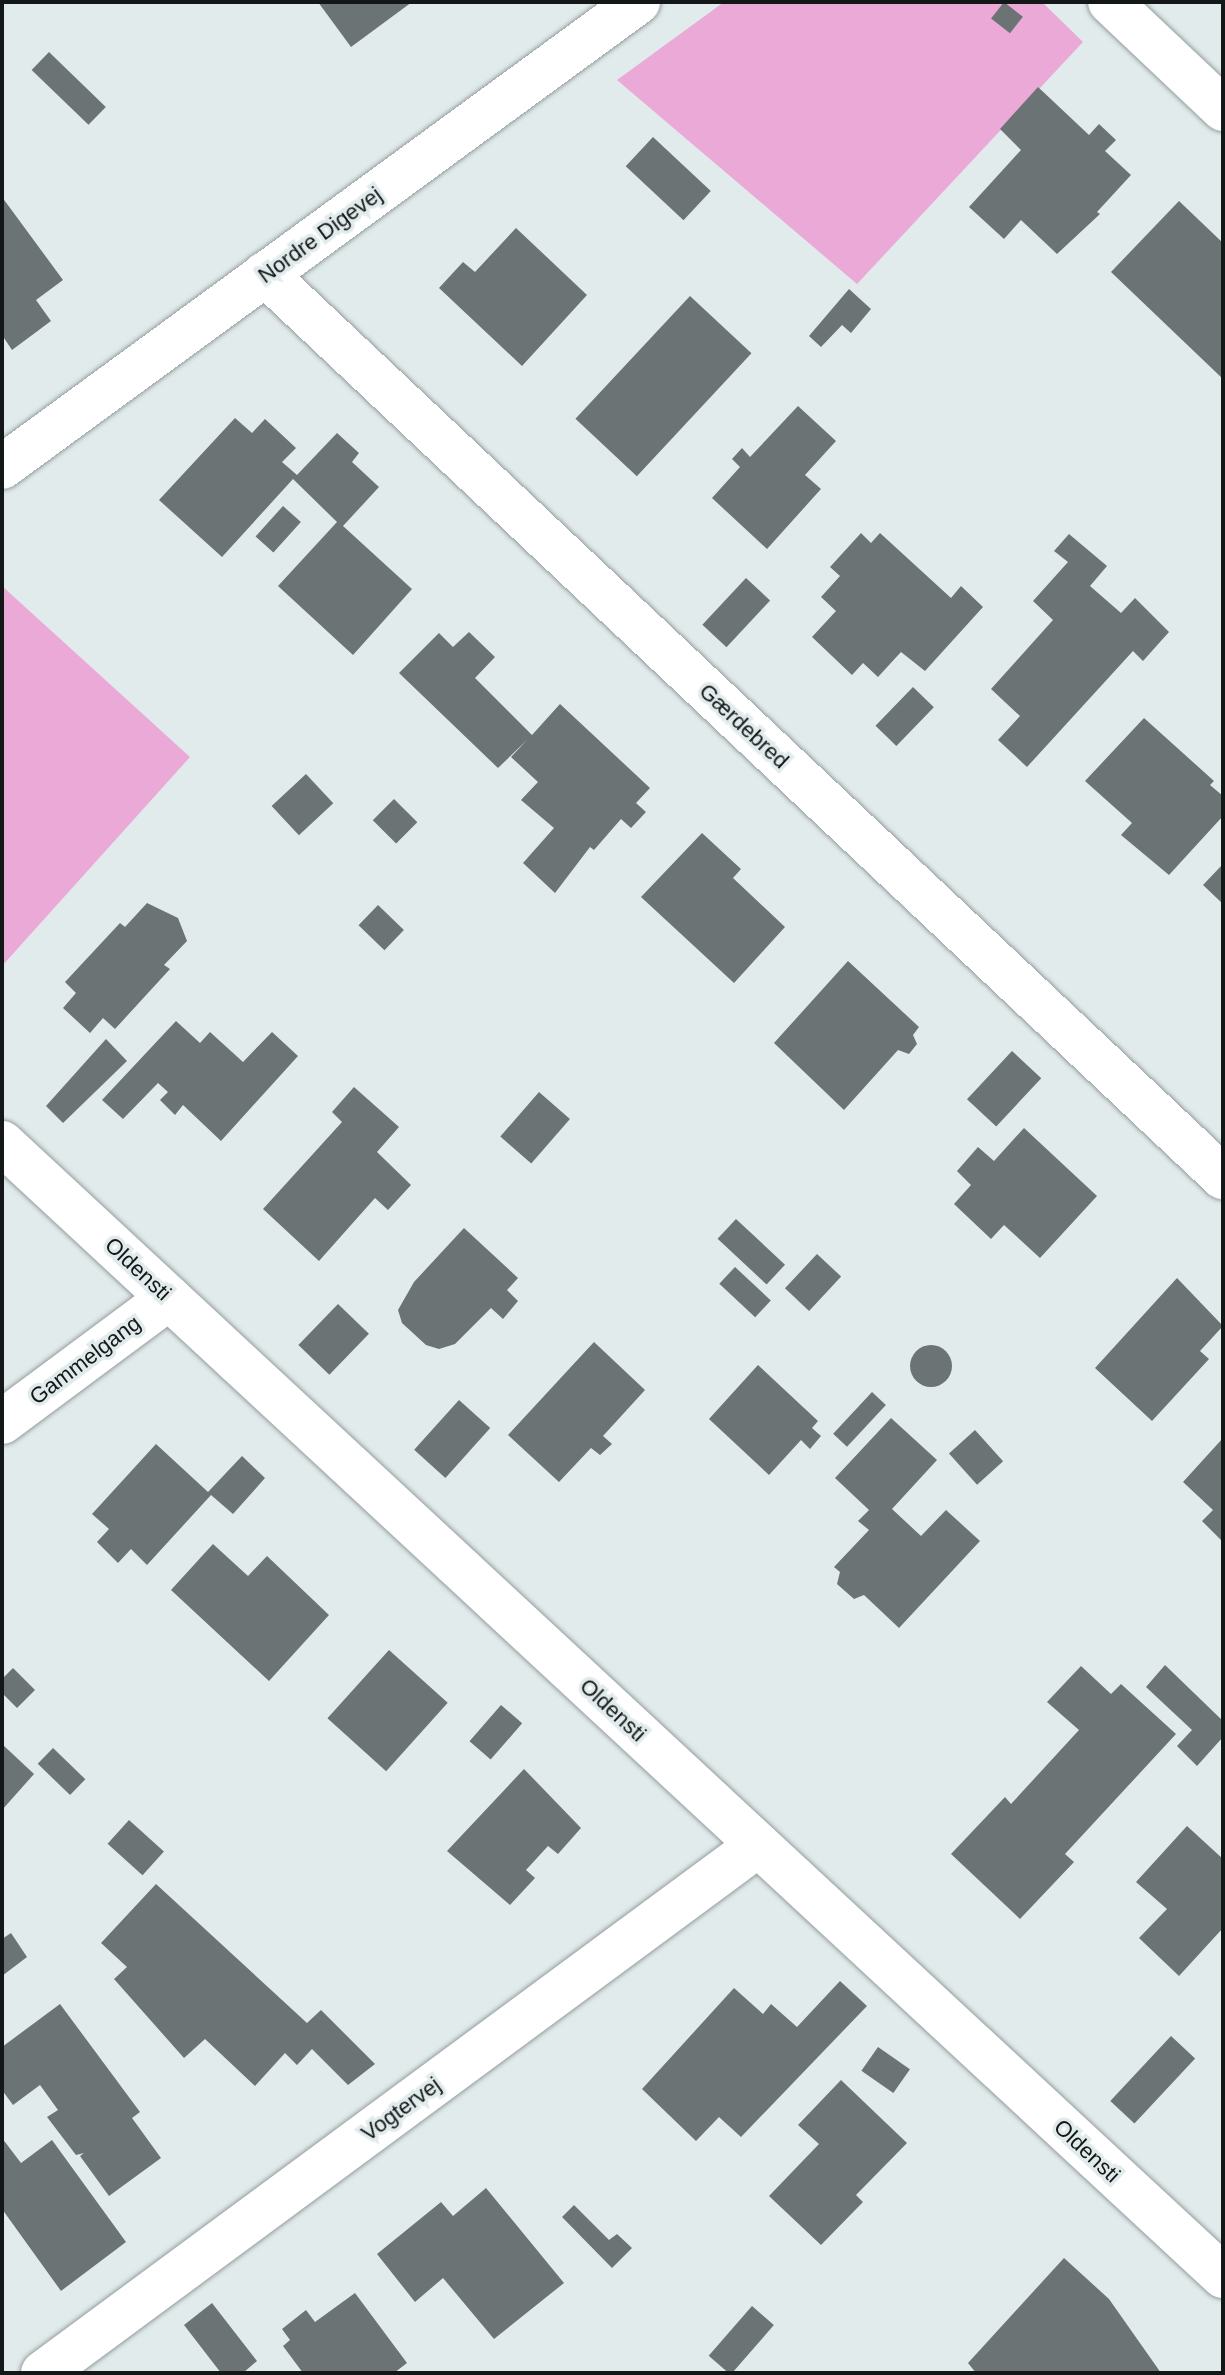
<!DOCTYPE html>
<meta charset="utf-8">
<style>
body{margin:0}
#map{position:relative;width:1225px;height:2375px;overflow:hidden;background:#e2ebec;font-family:Helvetica,sans-serif}
div>[style]{position:absolute}
.green>*{inset:0;background:#eba9d8}
.building>*{inset:0;background:#6b7374;transform-origin:0 0}
.round{border-radius:50%}
.roads{filter:drop-shadow(0 0 2px #949d9e) drop-shadow(0 0 2px #949d9e)}
.street>*{height:44px;margin:-22px;padding:0 22px;transform-origin:22px;border-radius:22px;background:#fff}
span{translate:-50% -50%;white-space:nowrap;text-align:center;line-height:1.15;-webkit-text-stroke:7px #e2ebec;paint-order:stroke}
.street-label{font-size:22px;color:#141717}
.frame{position:absolute;inset:0;border:4px solid #141717;pointer-events:none}
</style>
<div id="map">
<div class="green">
<i style="clip-path:polygon(724px 2px,1042px 2px,1083px 42px,857px 284px,617px 80px)"></i>
<i style="clip-path:polygon(2px 586px,190px 757px,2px 966px)"></i>
</div>
<div class="building">
<i style="clip-path:polygon(318px 2px,412px 2px,351px 47px)"></i>
<i style="left:1004px;top:2px;width:24px;height:21px;rotate:38deg"></i>
<i style="left:49px;top:52px;width:79px;height:25px;rotate:44deg"></i>
<i style="clip-path:polygon(1038px 87px,1089px 135px,1099px 124px,1116px 140px,1105px 151px,1131px 175px,1097px 212px,1100px 214px,1057px 254px,1021px 220px,1004px 239px,969px 207px,1021px 150px,1000px 129px)"></i>
<i style="left:653px;top:137px;width:79px;height:40px;rotate:43deg"></i>
<i style="clip-path:polygon(2px 197px,63px 280px,36px 300px,51px 321px,12px 350px,2px 335px)"></i>
<i style="clip-path:polygon(1179px 201px,1223px 243px,1223px 379px,1111px 272px)"></i>
<i style="clip-path:polygon(516px 228px,587px 295px,522px 366px,439px 288px,463px 262px,475px 272px)"></i>
<i style="clip-path:polygon(849px 289px,871px 309px,851px 333px,842px 325px,821px 347px,809px 336px)"></i>
<i style="left:690px;top:296px;width:84px;height:168px;rotate:43deg"></i>
<i style="clip-path:polygon(798px 406px,836px 441px,805px 475px,821px 489px,767px 549px,712px 498px,740px 467px,732px 459px,742px 448px,750px 457px)"></i>
<i style="clip-path:polygon(235px 418px,252px 433px,265px 419px,296px 448px,282px 462px,297px 475px,337px 433px,359px 453px,352px 462px,379px 487px,343px 526px,412px 589px,353px 655px,278px 586px,337px 522px,293px 479px,222px 557px,159px 500px)"></i>
<i style="left:283px;top:506px;width:24px;height:41px;rotate:42deg"></i>
<i style="clip-path:polygon(861px 533px,871px 543px,880px 533px,951px 598px,961px 586px,983px 607px,925px 671px,901px 652px,878px 677px,863px 663px,852px 675px,812px 637px,836px 611px,821px 597px,840px 576px,830px 567px)"></i>
<i style="clip-path:polygon(1069px 534px,1107px 566px,1090px 586px,1121px 613px,1135px 598px,1169px 632px,1143px 661px,1133px 651px,1027px 767px,998px 740px,1020px 716px,991px 689px,1053px 620px,1033px 601px,1068px 562px,1054px 551px)"></i>
<i style="left:746px;top:578px;width:33px;height:64px;rotate:43deg"></i>
<i style="clip-path:polygon(469px 632px,495px 657px,475px 678px,532px 735px,560px 704px,650px 788px,636px 803px,646px 812px,631px 828px,621px 819px,594px 850px,590px 847px,555px 893px,523px 863px,554px 828px,521px 800px,538px 782px,511px 757px,527px 740px,498px 768px,399px 673px,439px 633px,453px 647px)"></i>
<i style="left:913px;top:687px;width:29px;height:54px;rotate:44deg"></i>
<i style="clip-path:polygon(1144px 718px,1214px 781px,1210px 785px,1223px 796px,1223px 816px,1169px 875px,1121px 835px,1132px 823px,1085px 781px)"></i>
<i style="left:306px;top:774px;width:40px;height:47px;rotate:47deg"></i>
<i style="left:394px;top:799px;width:33px;height:30px;rotate:45deg"></i>
<i style="clip-path:polygon(702px 833px,741px 869px,733px 878px,785px 927px,734px 983px,641px 897px)"></i>
<i style="clip-path:polygon(1223px 864px,1223px 904px,1203px 885px)"></i>
<i style="clip-path:polygon(147px 903px,178px 918px,187px 941px,164px 965px,170px 969px,115px 1029px,103px 1018px,90px 1033px,63px 1008px,76px 993px,65px 982px,120px 923px,125px 927px)"></i>
<i style="left:378px;top:905px;width:36px;height:28px;rotate:44deg"></i>
<i style="clip-path:polygon(848px 961px,919px 1027px,913px 1035px,917px 1044px,909px 1054px,898px 1050px,844px 1110px,774px 1043px)"></i>
<i style="clip-path:polygon(176px 1021px,200px 1043px,210px 1032px,243px 1062px,272px 1032px,298px 1056px,221px 1141px,183px 1105px,175px 1115px,160px 1100px,168px 1092px,158px 1083px,123px 1119px,102px 1100px)"></i>
<i style="clip-path:polygon(106px 1039px,127px 1061px,63px 1123px,46px 1106px)"></i>
<i style="left:1012px;top:1051px;width:40px;height:66px;rotate:43deg"></i>
<i style="clip-path:polygon(354px 1087px,399px 1127px,377px 1152px,411px 1185px,388px 1210px,375px 1198px,319px 1261px,263px 1209px,342px 1122px,332px 1112px)"></i>
<i style="left:539px;top:1092px;width:41px;height:59px;rotate:41deg"></i>
<i style="clip-path:polygon(1024px 1128px,1097px 1196px,1040px 1258px,1004px 1225px,991px 1239px,954px 1204px,971px 1185px,957px 1171px,978px 1147px,994px 1161px)"></i>
<i style="left:736px;top:1219px;width:67px;height:27px;rotate:43deg"></i>
<i style="clip-path:polygon(464px 1228px,518px 1278px,507px 1290px,518px 1301px,503px 1319px,491px 1308px,455px 1344px,439px 1349px,426px 1345px,402px 1323px,398px 1310px,414px 1282px)"></i>
<i style="left:817px;top:1254px;width:33px;height:47px;rotate:43deg"></i>
<i style="left:735px;top:1267px;width:49px;height:23px;rotate:43deg"></i>
<i style="clip-path:polygon(1177px 1278px,1223px 1326px,1200px 1351px,1209px 1359px,1152px 1421px,1095px 1368px)"></i>
<i style="left:338px;top:1304px;width:43px;height:57px;rotate:44deg"></i>
<i style="clip-path:polygon(594px 1342px,645px 1390px,603px 1436px,612px 1444px,600px 1455px,591px 1448px,559px 1482px,508px 1435px)"></i>
<i class="round" style="left:910px;top:1345px;width:42px;height:42px"></i>
<i style="clip-path:polygon(758px 1365px,818px 1421px,812px 1428px,821px 1436px,810px 1449px,801px 1440px,769px 1475px,709px 1419px)"></i>
<i style="left:872px;top:1392px;width:19px;height:57px;rotate:43deg"></i>
<i style="left:459px;top:1400px;width:42px;height:67px;rotate:42deg"></i>
<i style="clip-path:polygon(891px 1418px,937px 1460px,892px 1509px,921px 1536px,946px 1510px,980px 1541px,899px 1628px,864px 1595px,854px 1599px,837px 1584px,840px 1572px,834px 1567px,869px 1530px,858px 1521px,869px 1510px,835px 1478px)"></i>
<i style="left:975px;top:1430px;width:42px;height:35px;rotate:48deg"></i>
<i style="clip-path:polygon(1223px 1438px,1223px 1542px,1202px 1521px,1213px 1510px,1183px 1482px)"></i>
<i style="clip-path:polygon(156px 1444px,208px 1492px,242px 1456px,265px 1478px,233px 1514px,211px 1495px,147px 1565px,131px 1549px,118px 1563px,97px 1542px,109px 1529px,92px 1514px)"></i>
<i style="clip-path:polygon(213px 1544px,248px 1576px,267px 1556px,329px 1615px,269px 1681px,171px 1590px)"></i>
<i style="left:389px;top:1650px;width:79px;height:92px;rotate:42deg"></i>
<i style="clip-path:polygon(1165px 1665px,1223px 1721px,1223px 1737px,1197px 1766px,1177px 1746px,1192px 1730px,1146px 1687px)"></i>
<i style="clip-path:polygon(1081px 1666px,1111px 1694px,1121px 1684px,1176px 1734px,1065px 1854px,1074px 1862px,1020px 1919px,951px 1854px,1005px 1797px,1011px 1804px,1079px 1730px,1047px 1702px)"></i>
<i style="clip-path:polygon(13px 1668px,35px 1690px,17px 1708px,2px 1693px,2px 1679px)"></i>
<i style="left:501px;top:1705px;width:28px;height:48px;rotate:41deg"></i>
<i style="clip-path:polygon(2px 1744px,34px 1774px,2px 1810px)"></i>
<i style="left:53px;top:1748px;width:45px;height:22px;rotate:44deg"></i>
<i style="clip-path:polygon(524px 1769px,581px 1828px,558px 1854px,548px 1846px,526px 1870px,535px 1878px,510px 1905px,447px 1851px)"></i>
<i style="left:129px;top:1820px;width:47px;height:32px;rotate:42deg"></i>
<i style="clip-path:polygon(1187px 1826px,1223px 1859px,1223px 1928px,1179px 1976px,1139px 1938px,1167px 1909px,1136px 1882px)"></i>
<i style="clip-path:polygon(156px 1884px,307px 2023px,321px 2010px,375px 2064px,348px 2085px,312px 2049px,297px 2065px,285px 2053px,255px 2086px,205px 2039px,184px 2058px,114px 1979px,127px 1967px,101px 1943px)"></i>
<i style="clip-path:polygon(11px 1933px,27px 1957px,2px 1976px,2px 1939px)"></i>
<i style="clip-path:polygon(840px 1981px,867px 2006px,741px 2137px,719px 2117px,696px 2141px,642px 2089px,734px 1988px,763px 2014px,771px 2004px,797px 2027px)"></i>
<i style="clip-path:polygon(60px 2004px,140px 2112px,132px 2118px,161px 2158px,109px 2196px,80px 2156px,84px 2153px,76px 2155px,47px 2117px,58px 2110px,40px 2085px,13px 2105px,2px 2090px,2px 2047px)"></i>
<i style="left:1171px;top:2036px;width:33px;height:89px;rotate:43deg"></i>
<i style="left:878px;top:2047px;width:39px;height:29px;rotate:35deg"></i>
<i style="clip-path:polygon(841px 2080px,907px 2143px,856px 2195px,863px 2202px,821px 2245px,769px 2196px,819px 2144px,798px 2125px)"></i>
<i style="clip-path:polygon(2px 2138px,21px 2163px,52px 2140px,126px 2242px,61px 2291px,2px 2209px)"></i>
<i style="clip-path:polygon(486px 2188px,564px 2283px,494px 2339px,443px 2278px,415px 2302px,377px 2254px,441px 2202px,453px 2216px)"></i>
<i style="clip-path:polygon(574px 2205px,609px 2240px,617px 2234px,632px 2248px,612px 2268px,562px 2217px)"></i>
<i style="clip-path:polygon(1064px 2258px,1109px 2299px,1161px 2373px,976px 2373px,968px 2363px)"></i>
<i style="clip-path:polygon(355px 2293px,407px 2363px,394px 2373px,303px 2373px,283px 2346px,290px 2340px,282px 2329px,306px 2310px,315px 2322px)"></i>
<i style="clip-path:polygon(212px 2303px,257px 2361px,243px 2373px,221px 2373px,184px 2325px)"></i>
<i style="left:752px;top:2306px;width:29px;height:66px;rotate:41deg"></i>
</div>
<div class="roads">
<div class="street">
<i style="left:1110px;top:2px;width:156px;rotate:43.4deg"></i>
<i style="left:265px;top:274px;width:1317px;rotate:43.31deg"></i>
<i style="left:2px;top:467px;width:788px;rotate:-36.17deg"></i>
<i style="left:2px;top:1143px;width:1666px;rotate:42.86deg"></i>
<i style="left:2px;top:1422px;width:208px;rotate:-36.6deg"></i>
<i style="left:43px;top:2373px;width:889px;rotate:-36.44deg"></i>
</div>
</div>
<div class="street-label">
<span style="left:320px;top:235px;rotate:-36deg">Nordre Digevej</span>
<span style="left:744px;top:726px;rotate:43deg">Gærdebred</span>
<span style="left:138px;top:1269px;rotate:43deg">Oldensti</span>
<span style="left:85px;top:1360px;rotate:-37deg">Gammelgang</span>
<span style="left:613px;top:1710px;rotate:43deg">Oldensti</span>
<span style="left:401px;top:2109px;rotate:-36deg">Vogtervej</span>
<span style="left:1087px;top:2151px;rotate:43deg">Oldensti</span>
</div>
<div class="frame"></div>
</div>
